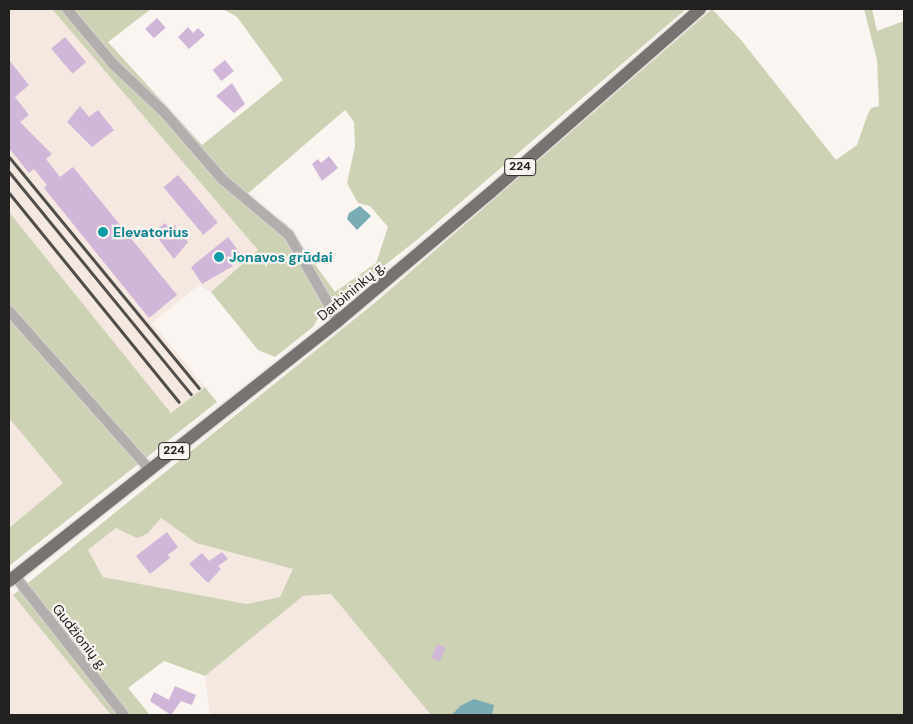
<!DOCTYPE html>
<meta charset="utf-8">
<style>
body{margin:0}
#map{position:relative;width:913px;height:724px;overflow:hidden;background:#fbf5f1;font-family:"DM Sans",sans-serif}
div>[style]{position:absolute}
.built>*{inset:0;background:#f5e8e0}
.green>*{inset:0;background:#ced2b4}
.water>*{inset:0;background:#79acb5}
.building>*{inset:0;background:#d0b6d8;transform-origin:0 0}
.roads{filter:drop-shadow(0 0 1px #d8d3d0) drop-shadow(0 0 1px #d8d3d0)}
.minor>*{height:10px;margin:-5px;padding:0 5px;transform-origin:5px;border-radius:5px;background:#b2aeae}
.major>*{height:12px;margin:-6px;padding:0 6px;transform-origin:6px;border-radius:6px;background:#787371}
.rail>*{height:3px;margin:-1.5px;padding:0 1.5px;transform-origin:1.5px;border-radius:1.5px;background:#504e4c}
.dots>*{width:14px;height:14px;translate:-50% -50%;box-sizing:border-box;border:2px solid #fbf5f1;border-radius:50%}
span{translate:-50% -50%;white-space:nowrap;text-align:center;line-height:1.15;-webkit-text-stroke:4.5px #fbf5f1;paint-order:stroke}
.shield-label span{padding:1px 4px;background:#fbf5f1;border:1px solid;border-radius:4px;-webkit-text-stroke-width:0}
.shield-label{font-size:12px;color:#232120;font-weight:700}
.culture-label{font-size:14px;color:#0d838f;font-weight:700}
.left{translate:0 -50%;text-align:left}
.street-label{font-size:14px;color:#232120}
.frame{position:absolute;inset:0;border:10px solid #232120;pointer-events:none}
</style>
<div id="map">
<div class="built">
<i style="clip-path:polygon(9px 9px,52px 9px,258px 250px,211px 292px,199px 285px,152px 323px,205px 387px,172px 414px,9px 212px)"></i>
<i style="clip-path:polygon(9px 418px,63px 483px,9px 528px)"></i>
<i style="clip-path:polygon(161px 518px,196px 543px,293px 569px,280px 597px,247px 604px,103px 577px,88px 550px,116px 528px,137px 538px)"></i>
<i style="clip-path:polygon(9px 589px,13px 595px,111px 715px,9px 715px)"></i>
<i style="clip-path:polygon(331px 594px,431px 715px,210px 715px,205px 676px,303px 596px)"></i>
</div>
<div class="green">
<i style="clip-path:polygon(evenodd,52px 9px,151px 9px,108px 42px,202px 145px,283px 80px,237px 17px,223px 9px,686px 9px,418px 239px,347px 295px,339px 299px,331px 296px,313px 327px,275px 357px,258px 350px,211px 292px,258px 250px,52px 9px,345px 110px,354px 122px,355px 146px,347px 183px,358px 203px,370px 206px,388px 227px,376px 263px,335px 292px,286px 224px,245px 196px,345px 110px)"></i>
<i style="clip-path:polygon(evenodd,712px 9px,741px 40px,836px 160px,857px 145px,867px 116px,871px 108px,879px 106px,877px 60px,864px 9px,872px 9px,877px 31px,904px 21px,904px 715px,431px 715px,331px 594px,303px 596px,205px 676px,164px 661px,128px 688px,150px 715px,111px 715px,13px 595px,377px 301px,712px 9px,161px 518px,196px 543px,293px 569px,280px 597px,247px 604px,103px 577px,88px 550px,116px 528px,137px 538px,147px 534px,161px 518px)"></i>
<i style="clip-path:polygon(9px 212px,171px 413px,205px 387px,217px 402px,9px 566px,9px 528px,63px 483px,9px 418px)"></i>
</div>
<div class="water">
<i style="clip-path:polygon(360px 206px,371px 216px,357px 230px,347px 219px,349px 213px)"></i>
<i style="clip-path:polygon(474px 699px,494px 705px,492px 715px,452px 715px,460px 706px)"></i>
</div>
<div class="building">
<i style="left:157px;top:18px;width:13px;height:16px;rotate:48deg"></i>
<i style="clip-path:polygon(188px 27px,193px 33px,198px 28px,205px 35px,189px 49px,178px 37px)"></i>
<i style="left:65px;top:37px;width:33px;height:18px;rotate:50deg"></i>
<i style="clip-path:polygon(9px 60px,29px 85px,15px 97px,29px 115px,20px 122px,52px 154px,46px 159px,60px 177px,73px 167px,177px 295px,149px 318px,44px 188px,47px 185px,34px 169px,29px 173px,9px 148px)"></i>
<i style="left:225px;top:60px;width:14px;height:16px;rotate:51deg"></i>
<i style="clip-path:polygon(232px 83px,245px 104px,234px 113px,216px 96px)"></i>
<i style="clip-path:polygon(80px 106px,89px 117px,98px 110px,114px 130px,92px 147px,67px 122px)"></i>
<i style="clip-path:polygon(329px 156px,338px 168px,322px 181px,312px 164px,318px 159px,321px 163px)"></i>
<i style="left:178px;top:175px;width:62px;height:19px;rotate:50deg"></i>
<i style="clip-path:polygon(165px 223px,170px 229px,175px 225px,188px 242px,174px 259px,153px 232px)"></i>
<i style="clip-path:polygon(228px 237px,240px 253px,229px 262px,233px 266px,202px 284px,191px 267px)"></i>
<i style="clip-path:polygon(167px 532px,178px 547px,168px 555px,170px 558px,150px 574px,136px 556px)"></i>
<i style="clip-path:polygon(222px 552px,228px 559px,218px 566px,221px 569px,208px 583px,189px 564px,202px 553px,209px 561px)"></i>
<i style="left:437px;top:644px;width:9px;height:15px;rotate:21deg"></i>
<i style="clip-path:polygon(175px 686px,196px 695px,192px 705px,181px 701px,171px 715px,150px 701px,154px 692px,169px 700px)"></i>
</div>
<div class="roads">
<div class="minor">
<i style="left:67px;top:9px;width:73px;rotate:50deg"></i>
<i style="left:114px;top:65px;width:69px;rotate:43.2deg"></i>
<i style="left:164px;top:112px;width:89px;rotate:49.1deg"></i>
<i style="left:222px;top:179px;width:87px;rotate:39.9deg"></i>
<i style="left:289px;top:235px;width:99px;rotate:60.3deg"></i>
<i style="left:9px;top:311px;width:213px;rotate:48.4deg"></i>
<i style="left:15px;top:576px;width:177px;rotate:51.9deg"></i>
</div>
<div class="major">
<i style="left:9px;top:581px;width:419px;rotate:-38.3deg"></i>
<i style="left:338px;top:321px;width:199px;rotate:-40.1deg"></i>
<i style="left:490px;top:193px;width:279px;rotate:-41.2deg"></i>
</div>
</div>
<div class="rail">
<i style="left:9px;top:157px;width:299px;rotate:50.6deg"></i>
<i style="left:9px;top:172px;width:287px;rotate:50.7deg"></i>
<i style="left:9px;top:193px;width:269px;rotate:50.9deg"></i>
</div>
<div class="dots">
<i style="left:103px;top:232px;background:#0f9aa8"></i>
<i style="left:219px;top:257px;background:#0f9aa8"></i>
</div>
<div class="shield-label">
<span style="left:520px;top:167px">224</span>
<span style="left:174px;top:451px">224</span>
</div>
<div class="culture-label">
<span class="left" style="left:113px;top:232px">Elevatorius</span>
<span class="left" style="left:229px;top:257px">Jonavos grūdai</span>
</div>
<div class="street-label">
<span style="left:351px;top:291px;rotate:-40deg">Darbininkų g.</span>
<span style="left:80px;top:637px;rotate:52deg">Gudžionių g.</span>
</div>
<div class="frame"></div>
</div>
